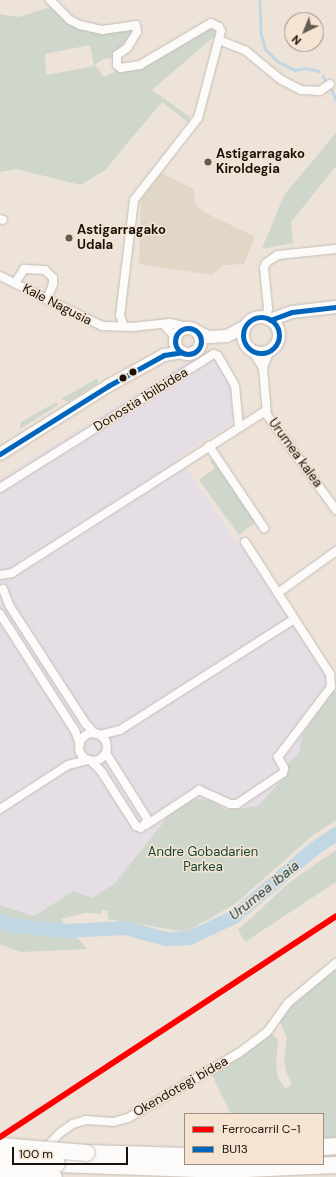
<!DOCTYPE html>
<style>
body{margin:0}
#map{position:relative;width:336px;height:1177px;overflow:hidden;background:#ede3d9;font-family:"DM Sans",sans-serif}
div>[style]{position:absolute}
.industrial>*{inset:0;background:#e6dee5}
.education>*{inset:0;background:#e1d7c7}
.green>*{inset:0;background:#cfd7cc}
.stream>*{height:2.5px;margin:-1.25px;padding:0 1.25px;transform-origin:1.25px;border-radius:1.25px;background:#c2d7e4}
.river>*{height:14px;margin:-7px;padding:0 7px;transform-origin:7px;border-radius:7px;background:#c2d7e4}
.roads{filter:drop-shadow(0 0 1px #c4bcb5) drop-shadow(0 0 1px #c4bcb5)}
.minor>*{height:8px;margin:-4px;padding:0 4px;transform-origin:4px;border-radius:4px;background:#fcfbf9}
.minor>.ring{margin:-4px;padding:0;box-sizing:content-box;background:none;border:8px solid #fcfbf9;border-radius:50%}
.secondary>*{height:12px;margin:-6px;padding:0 6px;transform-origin:6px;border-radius:6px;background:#fcfbf9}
.secondary>.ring{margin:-6px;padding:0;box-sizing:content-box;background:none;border:12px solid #fcfbf9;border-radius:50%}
.motorway>*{height:16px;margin:-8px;padding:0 8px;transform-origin:8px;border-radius:8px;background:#fcfbf9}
.bridges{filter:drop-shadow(0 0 1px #c4bcb5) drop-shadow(0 0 1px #c4bcb5)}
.motorway-bridge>*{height:16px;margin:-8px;padding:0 8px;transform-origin:8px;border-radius:8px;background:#fcfbf9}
.bus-1>*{height:5px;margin:-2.5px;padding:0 2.5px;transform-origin:2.5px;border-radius:2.5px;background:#0065bd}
.bus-1>.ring{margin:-2.5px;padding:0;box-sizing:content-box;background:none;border:5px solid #0065bd;border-radius:50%}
.rail-1>*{height:6px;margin:-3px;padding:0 3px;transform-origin:3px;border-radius:3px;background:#f00}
.dots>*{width:11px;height:11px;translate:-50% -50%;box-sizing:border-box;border:2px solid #f5e4d1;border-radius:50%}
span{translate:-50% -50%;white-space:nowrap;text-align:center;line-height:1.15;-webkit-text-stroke:3px #f5e4d1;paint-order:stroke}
.poi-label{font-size:13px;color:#18120c;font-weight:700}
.left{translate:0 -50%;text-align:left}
.street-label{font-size:13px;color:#18120c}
.park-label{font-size:13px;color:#144532}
.water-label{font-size:14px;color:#09364d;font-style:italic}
.legend{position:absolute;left:184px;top:1113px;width:140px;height:52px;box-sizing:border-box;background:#f5e4d1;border:1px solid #9d9082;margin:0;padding:5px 7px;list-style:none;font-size:12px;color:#18120c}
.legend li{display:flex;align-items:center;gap:8px;height:20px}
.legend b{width:20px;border:1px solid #9d9082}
.north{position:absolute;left:284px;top:12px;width:40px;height:40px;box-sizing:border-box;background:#f5e4d1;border:1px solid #9d9082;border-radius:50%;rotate:223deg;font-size:11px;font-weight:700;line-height:16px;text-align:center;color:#18120c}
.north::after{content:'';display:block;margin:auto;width:14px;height:18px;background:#635b54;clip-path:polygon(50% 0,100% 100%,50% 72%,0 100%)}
.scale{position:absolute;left:12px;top:1147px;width:116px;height:18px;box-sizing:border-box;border:2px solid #18120c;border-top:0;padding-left:5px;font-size:12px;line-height:14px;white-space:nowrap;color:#18120c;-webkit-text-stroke:3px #f5e4d1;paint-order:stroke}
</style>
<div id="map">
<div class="industrial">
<i style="clip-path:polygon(205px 350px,219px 353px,236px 380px,240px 418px,179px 457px,238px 545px,245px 542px,325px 665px,336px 686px,302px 735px,299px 753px,287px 765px,290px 771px,258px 806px,226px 810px,211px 800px,170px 814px,115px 883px,92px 898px,34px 916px,0 905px,0 479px)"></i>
</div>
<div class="education">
<i style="clip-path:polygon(161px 173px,193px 189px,196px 205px,206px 213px,255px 237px,244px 264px,224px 265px,212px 275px,139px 264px,141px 199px)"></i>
</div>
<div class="green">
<i style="clip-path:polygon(evenodd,53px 6px,81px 29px,131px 27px,133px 31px,112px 58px,103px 59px,95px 65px,104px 77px,117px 70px,123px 72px,145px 67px,210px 29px,214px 30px,215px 36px,152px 90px,190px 117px,188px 122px,162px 102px,105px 170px,81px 185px,16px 169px,0 172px,0 14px,19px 17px,53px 6px,90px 45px,94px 66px,46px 75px,45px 54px,90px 45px)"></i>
<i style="clip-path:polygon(336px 133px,336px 166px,291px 222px,293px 243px,262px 249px,284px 195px)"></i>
<i style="clip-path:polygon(98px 378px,98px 383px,68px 402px,61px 399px)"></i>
<i style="clip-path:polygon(56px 402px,58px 405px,20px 429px,21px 422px)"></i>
<i style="clip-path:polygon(215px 457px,260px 519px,239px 535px,199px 480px,215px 468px,210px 461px)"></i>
<i style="clip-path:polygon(333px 690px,336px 692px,336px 820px,312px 836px,235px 904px,186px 932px,108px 919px,108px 911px,102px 909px,101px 914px,85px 913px,61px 919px,87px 949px,20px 952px,0 944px,0 905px,34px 916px,74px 891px,92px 898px,115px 883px,170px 814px,194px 799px,211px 800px,226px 810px,258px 806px,290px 771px,287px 765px,299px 753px,302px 735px)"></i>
<i style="clip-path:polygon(336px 850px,336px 882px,245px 942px,238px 930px,290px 882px)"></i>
<i style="clip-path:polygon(336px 969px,336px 1138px,323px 1138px,323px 1114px,231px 1114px,211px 1073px,271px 1033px,278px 1040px,276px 1064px,278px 1078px,286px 1089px,292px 1084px,286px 1071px,284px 1059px,287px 1038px,280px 1021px,291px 1005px)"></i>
</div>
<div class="stream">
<i style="left:260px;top:0;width:33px;rotate:88deg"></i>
<i style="left:261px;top:33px;width:18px;rotate:74deg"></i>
<i style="left:266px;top:50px;width:18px;rotate:43deg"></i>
<i style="left:279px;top:62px;width:18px;rotate:27deg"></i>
<i style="left:295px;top:70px;width:10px;rotate:-11deg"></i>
<i style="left:305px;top:68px;width:14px;rotate:12deg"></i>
<i style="left:323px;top:76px;width:6px;rotate:59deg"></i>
<i style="left:332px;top:90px;width:11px;rotate:68deg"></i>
</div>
<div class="river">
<i style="left:0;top:920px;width:10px;rotate:29deg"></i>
<i style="left:9px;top:925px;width:57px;rotate:6deg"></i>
<i style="left:66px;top:931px;width:59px;rotate:-2.9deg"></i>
<i style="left:125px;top:928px;width:42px;rotate:15deg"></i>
<i style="left:166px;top:939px;width:24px;rotate:-2deg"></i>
<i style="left:190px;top:938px;width:49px;rotate:-25.5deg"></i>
<i style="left:234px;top:917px;width:105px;rotate:-40.4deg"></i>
<i style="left:314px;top:849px;width:27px;rotate:-34deg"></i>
</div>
<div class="roads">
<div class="minor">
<i style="left:50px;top:0;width:28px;rotate:45deg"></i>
<i style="left:70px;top:20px;width:11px;rotate:27deg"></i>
<i style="left:80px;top:25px;width:23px;rotate:13deg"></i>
<i style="left:102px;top:30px;width:34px;rotate:-8deg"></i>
<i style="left:136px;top:25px;width:7px;rotate:82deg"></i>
<i style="left:137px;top:32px;width:19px;rotate:122deg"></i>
<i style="left:127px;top:48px;width:12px;rotate:145deg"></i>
<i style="left:117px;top:55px;width:10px;rotate:90deg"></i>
<i style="left:117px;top:65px;width:5px;rotate:37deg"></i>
<i style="left:121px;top:68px;width:19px;rotate:-9deg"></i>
<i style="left:140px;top:65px;width:82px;rotate:-30.6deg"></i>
<i style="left:211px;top:23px;width:9px;rotate:27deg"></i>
<i style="left:219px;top:27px;width:4px;rotate:63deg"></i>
<i style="left:221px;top:31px;width:90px;rotate:104.8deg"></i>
<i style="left:198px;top:118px;width:104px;rotate:128deg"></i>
<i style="left:134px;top:200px;width:116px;rotate:96.9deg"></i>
<i style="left:120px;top:315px;width:10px;rotate:73deg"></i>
<i style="left:219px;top:40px;width:29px;rotate:22deg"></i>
<i style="left:246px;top:51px;width:44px;rotate:39.5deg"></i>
<i style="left:280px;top:79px;width:24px;rotate:28deg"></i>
<i style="left:301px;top:90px;width:19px;rotate:3deg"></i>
<i style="left:320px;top:91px;width:12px;rotate:-35deg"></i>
<i style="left:0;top:219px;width:3px;rotate:18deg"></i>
<i style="left:0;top:276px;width:114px;rotate:26.1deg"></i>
<i style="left:102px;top:326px;width:30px;rotate:2deg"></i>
<i style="left:132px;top:327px;width:38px;rotate:-6deg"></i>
<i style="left:170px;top:323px;width:23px;rotate:13deg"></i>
<i style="left:15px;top:283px;width:17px;rotate:-57deg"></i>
<i style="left:24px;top:269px;width:21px;rotate:3deg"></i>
<i style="left:45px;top:270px;width:11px;rotate:45deg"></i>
<i style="left:53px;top:278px;width:6px;rotate:90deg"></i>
<i style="left:53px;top:284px;width:17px;rotate:111deg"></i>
<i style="left:266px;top:318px;width:10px;rotate:-79deg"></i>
<i style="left:268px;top:308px;width:40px;rotate:-95.7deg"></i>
<i style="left:264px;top:268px;width:5px;rotate:-68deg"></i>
<i style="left:266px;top:263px;width:14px;rotate:-34deg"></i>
<i style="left:278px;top:255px;width:58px;rotate:-5.9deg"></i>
<i style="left:163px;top:324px;width:19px;rotate:47deg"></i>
<i style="left:253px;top:352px;width:19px;rotate:58deg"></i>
<i style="left:269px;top:352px;width:17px;rotate:111deg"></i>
<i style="left:263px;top:368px;width:47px;rotate:85.1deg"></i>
<i style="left:267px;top:415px;width:117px;rotate:54deg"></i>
<i style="left:209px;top:446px;width:99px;rotate:56.1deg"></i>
<i style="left:0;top:488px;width:252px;rotate:-32.1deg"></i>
<i style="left:214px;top:354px;width:4px;rotate:27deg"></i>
<i style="left:218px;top:356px;width:34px;rotate:60deg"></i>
<i style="left:235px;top:386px;width:41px;rotate:84.4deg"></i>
<i style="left:0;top:575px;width:12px;rotate:-9deg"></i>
<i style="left:12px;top:573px;width:300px;rotate:-32.6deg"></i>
<i style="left:3px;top:589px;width:17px;rotate:69deg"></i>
<i style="left:9px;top:605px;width:142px;rotate:57.1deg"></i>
<i style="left:86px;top:724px;width:13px;rotate:48deg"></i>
<i style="left:278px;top:593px;width:72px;rotate:-35.9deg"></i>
<i style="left:0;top:614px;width:139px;rotate:57.3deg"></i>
<i style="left:75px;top:731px;width:14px;rotate:69deg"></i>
<i class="ring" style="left:79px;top:733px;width:20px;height:20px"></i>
<i style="left:100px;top:735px;width:21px;rotate:-14deg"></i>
<i style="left:120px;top:730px;width:206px;rotate:-32.5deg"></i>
<i style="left:91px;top:761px;width:14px;rotate:45deg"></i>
<i style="left:101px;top:771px;width:65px;rotate:57.5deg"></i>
<i style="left:136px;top:826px;width:5px;rotate:22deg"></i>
<i style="left:141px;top:828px;width:11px;rotate:-49deg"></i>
<i style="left:148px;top:820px;width:79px;rotate:-122.1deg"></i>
<i style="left:0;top:809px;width:81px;rotate:-32.9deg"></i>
<i style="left:68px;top:765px;width:21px;rotate:-14deg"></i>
<i style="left:146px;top:825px;width:64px;rotate:-33.4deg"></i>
<i style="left:199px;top:790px;width:34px;rotate:24deg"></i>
<i style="left:230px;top:804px;width:7px"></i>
<i style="left:237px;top:804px;width:55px;rotate:-34deg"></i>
<i style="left:283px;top:773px;width:5px;rotate:-79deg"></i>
<i style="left:284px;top:768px;width:13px;rotate:-119deg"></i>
<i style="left:278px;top:757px;width:88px;rotate:-52.9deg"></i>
<i style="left:331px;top:687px;width:13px;rotate:-94deg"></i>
<i style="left:330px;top:674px;width:157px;rotate:-122.8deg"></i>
<i style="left:44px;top:1149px;width:23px;rotate:-45deg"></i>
<i style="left:60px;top:1133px;width:16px;rotate:-35deg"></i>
<i style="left:73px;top:1124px;width:14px;rotate:-17deg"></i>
<i style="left:86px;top:1120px;width:27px;rotate:4deg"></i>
<i style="left:113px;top:1122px;width:16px;rotate:-15deg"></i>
<i style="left:128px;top:1118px;width:129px;rotate:-30.4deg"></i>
<i style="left:239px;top:1053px;width:35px;rotate:-37deg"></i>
<i style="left:267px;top:1032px;width:36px;rotate:-54deg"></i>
<i style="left:288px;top:1003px;width:62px;rotate:-39.8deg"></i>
</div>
<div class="secondary">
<i class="ring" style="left:243px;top:317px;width:24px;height:24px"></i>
<i style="left:270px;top:320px;width:23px;rotate:-20deg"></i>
<i style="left:292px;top:312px;width:44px;rotate:-6.5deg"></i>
<i class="ring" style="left:175px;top:328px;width:14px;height:14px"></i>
<i style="left:198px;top:332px;width:12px;rotate:24deg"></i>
<i style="left:209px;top:337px;width:18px;rotate:-3deg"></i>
<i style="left:227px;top:336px;width:19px;rotate:-28deg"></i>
<i style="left:0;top:454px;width:128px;rotate:-32.2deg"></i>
<i style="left:108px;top:386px;width:64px;rotate:-29deg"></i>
<i style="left:164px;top:355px;width:18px;rotate:-9deg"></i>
</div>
<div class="motorway">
<i style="left:323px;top:1147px;width:13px;rotate:-4deg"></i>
<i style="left:87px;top:1153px;width:98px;rotate:1.8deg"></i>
<i style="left:57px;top:1164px;width:167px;rotate:2.1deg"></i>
<i style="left:224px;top:1170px;width:112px;rotate:-2.6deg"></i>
</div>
</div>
<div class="bridges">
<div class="motorway-bridge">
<i style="left:0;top:1146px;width:87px;rotate:4.6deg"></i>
<i style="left:0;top:1160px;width:57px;rotate:4deg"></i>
<i style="left:0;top:1173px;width:54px;rotate:4.2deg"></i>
</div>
</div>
<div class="bus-1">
<i class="ring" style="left:243px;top:317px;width:31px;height:31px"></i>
<i style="left:270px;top:320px;width:23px;rotate:-20deg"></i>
<i style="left:292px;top:312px;width:44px;rotate:-6.5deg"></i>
<i class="ring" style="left:175px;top:328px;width:21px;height:21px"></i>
<i style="left:0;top:454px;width:128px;rotate:-32.2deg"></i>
<i style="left:108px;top:386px;width:64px;rotate:-29deg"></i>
<i style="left:164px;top:355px;width:18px;rotate:-9deg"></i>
</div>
<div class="rail-1">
<i style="left:0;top:1137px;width:402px;rotate:-33.3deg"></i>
</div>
<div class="dots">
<i style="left:208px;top:162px;background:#635b54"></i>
<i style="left:69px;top:238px;background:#635b54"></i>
<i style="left:133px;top:372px;background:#18120c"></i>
<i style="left:123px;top:378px;background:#18120c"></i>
</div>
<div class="poi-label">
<span class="left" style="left:216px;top:162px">Astigarragako<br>Kiroldegia</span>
<span class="left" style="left:77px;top:238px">Astigarragako<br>Udala</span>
</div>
<div class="street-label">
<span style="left:57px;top:305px;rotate:27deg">Kale Nagusia</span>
<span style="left:141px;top:400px;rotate:-32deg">Donostia ibilbidea</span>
<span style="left:295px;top:453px;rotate:54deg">Urumea kalea</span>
<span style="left:181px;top:1087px;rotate:-30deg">Okendotegi bidea</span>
</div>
<div class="park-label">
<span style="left:203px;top:860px">Andre Gobadarien<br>Parkea</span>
</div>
<div class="water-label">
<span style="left:264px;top:890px;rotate:-39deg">Urumea ibaia</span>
</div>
<ul class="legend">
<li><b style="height:5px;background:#f00"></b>Ferrocarril C-1</li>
<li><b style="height:5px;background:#0065bd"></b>BU13</li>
</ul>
<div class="north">N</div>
<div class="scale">100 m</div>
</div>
